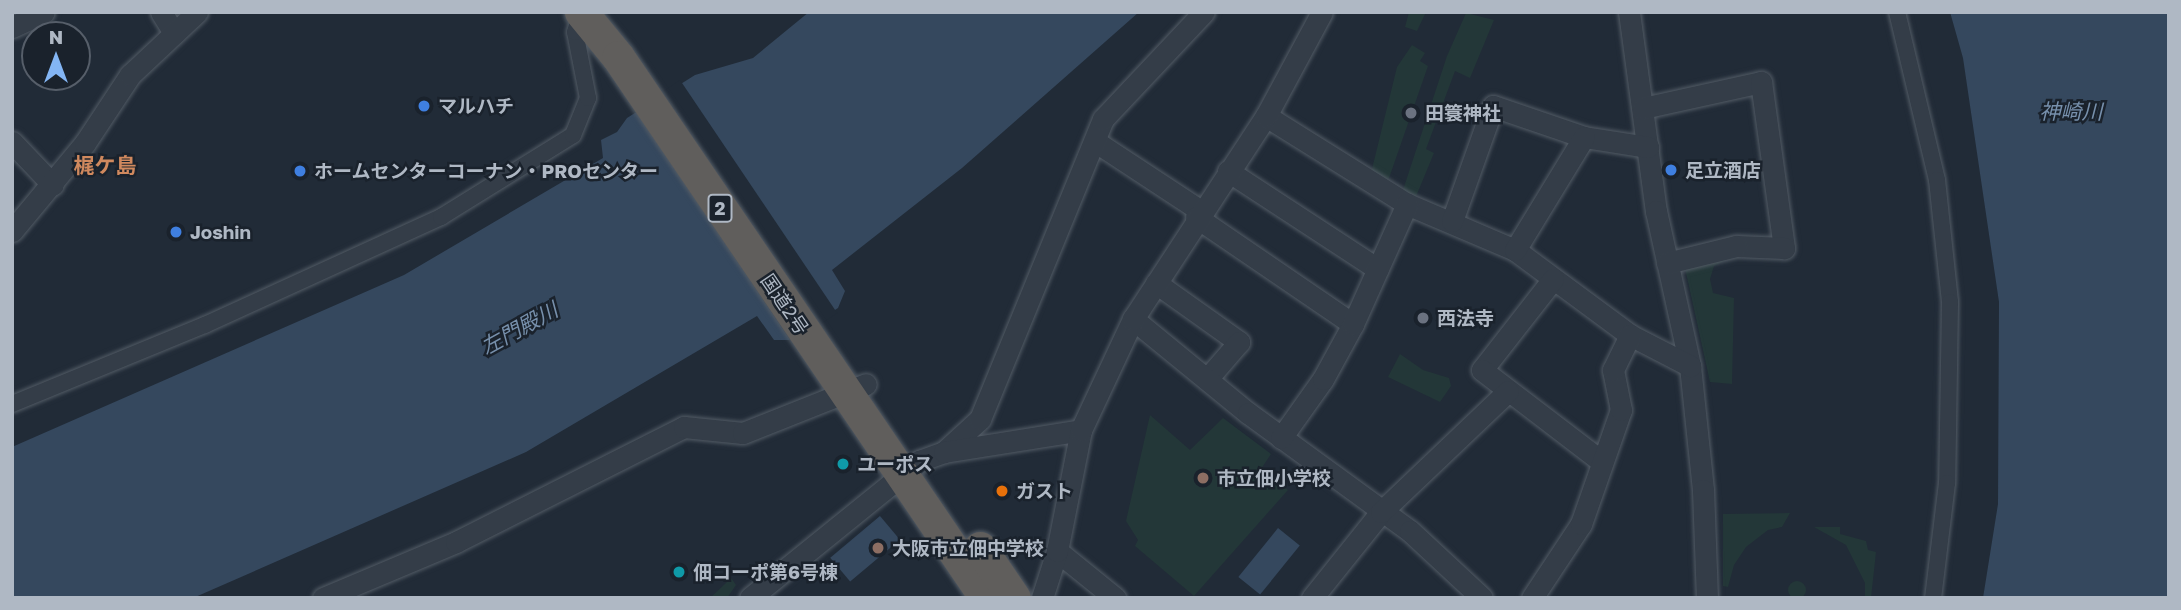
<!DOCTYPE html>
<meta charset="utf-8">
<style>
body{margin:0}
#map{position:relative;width:2181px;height:610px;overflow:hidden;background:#212b37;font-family:"Golos Text","Noto Sans JP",sans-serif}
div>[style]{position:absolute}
.green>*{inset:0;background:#233738}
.round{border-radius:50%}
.water>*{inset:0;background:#35485e;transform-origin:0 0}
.pier>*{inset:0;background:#212b37;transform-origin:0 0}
.roads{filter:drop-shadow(0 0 2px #525b65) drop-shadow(0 0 2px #525b65)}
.pedestrian>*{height:16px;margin:-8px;padding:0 8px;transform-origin:8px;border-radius:8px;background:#343d48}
.minor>*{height:21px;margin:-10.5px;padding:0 10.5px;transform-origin:10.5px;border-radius:10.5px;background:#343d48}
.trunk>*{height:33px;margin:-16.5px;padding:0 16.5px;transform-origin:16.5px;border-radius:16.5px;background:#605e5c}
.dots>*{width:19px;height:19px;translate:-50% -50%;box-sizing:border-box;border:4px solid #1a222c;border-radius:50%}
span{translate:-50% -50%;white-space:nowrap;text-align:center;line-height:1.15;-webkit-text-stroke:5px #1a222c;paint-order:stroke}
.shield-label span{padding:2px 5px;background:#1a222c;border:2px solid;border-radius:5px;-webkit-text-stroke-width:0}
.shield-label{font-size:18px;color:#afb8c4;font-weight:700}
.poi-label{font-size:19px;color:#afb8c4;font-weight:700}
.left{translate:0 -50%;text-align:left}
.street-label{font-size:19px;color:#afb8c4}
.water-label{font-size:21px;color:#7790ac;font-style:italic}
.neighbourhood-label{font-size:21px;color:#d0895e;font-weight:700}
.frame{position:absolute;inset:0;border:14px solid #afb8c4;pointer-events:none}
.north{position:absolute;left:21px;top:21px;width:70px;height:70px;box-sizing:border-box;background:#1a222c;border:2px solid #565e69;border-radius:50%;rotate:0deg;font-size:19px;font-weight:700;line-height:28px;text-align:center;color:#afb8c4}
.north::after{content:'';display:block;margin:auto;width:24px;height:32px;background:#83b5f4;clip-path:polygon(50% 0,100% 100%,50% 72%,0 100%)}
</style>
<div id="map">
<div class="green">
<i style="clip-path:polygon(1409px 12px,1426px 12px,1417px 31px,1405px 27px)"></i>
<i style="clip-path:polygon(1466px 13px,1494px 20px,1470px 78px,1455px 71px,1426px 149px,1434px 153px,1415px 199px,1402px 193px,1447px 56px)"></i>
<i style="clip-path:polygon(1412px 45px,1425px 53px,1420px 61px,1428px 66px,1388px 181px,1371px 173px,1397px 67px)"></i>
<i style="clip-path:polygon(1732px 257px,1714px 266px,1710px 279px,1713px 293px,1734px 298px,1732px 384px,1710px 382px,1685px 268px)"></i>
<i style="clip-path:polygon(1400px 354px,1423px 370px,1449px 378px,1451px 386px,1440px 402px,1388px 377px)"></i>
<i style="clip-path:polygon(1150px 415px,1190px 450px,1223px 418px,1271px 454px,1261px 469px,1288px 490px,1194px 596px,1135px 546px,1138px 540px,1126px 521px)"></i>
<i style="clip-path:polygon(1790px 513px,1782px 527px,1768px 530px,1746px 547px,1734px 565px,1728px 587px,1723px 586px,1723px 514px)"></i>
<i style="clip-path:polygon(1814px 527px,1840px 527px,1840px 534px,1866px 541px,1868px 550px,1876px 552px,1871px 598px,1865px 598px,1865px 583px,1846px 545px)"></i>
<i style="clip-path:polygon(727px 572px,736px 585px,727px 598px,710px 598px,727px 582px,723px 576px)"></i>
<i class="round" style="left:1788px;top:581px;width:18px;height:18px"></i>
</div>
<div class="water">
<i style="clip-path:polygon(809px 12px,1139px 12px,962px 168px,832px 270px,845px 291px,838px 308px,789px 340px,774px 340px,757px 316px,526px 452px,193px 598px,12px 598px,12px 447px,404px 275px,603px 158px,601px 140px,617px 132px,627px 118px,695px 75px,753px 58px)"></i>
<i style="clip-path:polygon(1950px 12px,2169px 12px,2169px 598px,1983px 598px,1998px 504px,1999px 302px,1963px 58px)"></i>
<i style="left:880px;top:516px;width:31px;height:65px;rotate:50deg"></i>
<i style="left:1278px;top:528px;width:28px;height:63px;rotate:39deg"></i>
</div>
<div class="pier">
<i style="left:680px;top:80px;width:281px;height:54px;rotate:56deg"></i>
</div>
<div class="roads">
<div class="pedestrian">
<i style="left:1897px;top:12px;width:173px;rotate:76.6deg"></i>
<i style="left:1937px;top:180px;width:123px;rotate:83.9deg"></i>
<i style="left:1950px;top:302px;width:181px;rotate:90.9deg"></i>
<i style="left:1947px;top:483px;width:116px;rotate:96.9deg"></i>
<i style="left:12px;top:404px;width:209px;rotate:-22.3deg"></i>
<i style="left:205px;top:325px;width:260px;rotate:-24.6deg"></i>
<i style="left:441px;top:217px;width:155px;rotate:-31.8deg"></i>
<i style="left:573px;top:135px;width:40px;rotate:-68deg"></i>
<i style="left:588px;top:98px;width:67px;rotate:-101.1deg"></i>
<i style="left:575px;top:32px;width:21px;rotate:-73deg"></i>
</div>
<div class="minor">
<i style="left:161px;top:12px;width:25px;rotate:58deg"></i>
<i style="left:1629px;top:12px;width:201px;rotate:82.3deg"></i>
<i style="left:1656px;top:211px;width:159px;rotate:77.6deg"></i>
<i style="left:1690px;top:366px;width:125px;rotate:84deg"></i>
<i style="left:1703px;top:490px;width:108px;rotate:87.9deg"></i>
<i style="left:12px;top:27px;width:35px;rotate:-25deg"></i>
<i style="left:1643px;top:108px;width:121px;rotate:-12.4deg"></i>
<i style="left:1761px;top:82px;width:168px;rotate:82.1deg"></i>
<i style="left:1784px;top:248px;width:48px;rotate:-177.6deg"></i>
<i style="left:1736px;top:246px;width:71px;rotate:166.2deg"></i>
<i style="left:1266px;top:116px;width:166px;rotate:32deg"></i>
<i style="left:1407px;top:204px;width:117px;rotate:23.1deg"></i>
<i style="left:1515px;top:250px;width:143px;rotate:36.5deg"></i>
<i style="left:1630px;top:335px;width:68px;rotate:27.3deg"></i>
<i style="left:12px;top:142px;width:59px;rotate:46.4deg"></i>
<i style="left:1096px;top:142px;width:126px;rotate:33.3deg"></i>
<i style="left:1228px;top:171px;width:179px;rotate:33.2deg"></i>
<i style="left:1196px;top:217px;width:190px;rotate:34.3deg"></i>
<i style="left:1452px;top:221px;width:122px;rotate:-70.4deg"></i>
<i style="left:1493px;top:106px;width:96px;rotate:18.8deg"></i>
<i style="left:1584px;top:137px;width:65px;rotate:8.9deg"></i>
<i style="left:12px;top:231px;width:114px;rotate:-50.3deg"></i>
<i style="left:85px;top:143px;width:82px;rotate:-56.5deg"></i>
<i style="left:130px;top:75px;width:92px;rotate:-43.2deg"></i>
<i style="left:1515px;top:250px;width:132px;rotate:-58.6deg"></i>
<i style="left:1553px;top:279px;width:115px;rotate:128deg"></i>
<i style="left:1482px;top:370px;width:150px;rotate:37.4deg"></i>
<i style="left:1156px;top:283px;width:102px;rotate:35.4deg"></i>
<i style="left:1239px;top:342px;width:49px;rotate:130.9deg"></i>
<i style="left:1133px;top:319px;width:149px;rotate:39.3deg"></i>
<i style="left:1248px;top:413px;width:200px;rotate:36.1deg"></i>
<i style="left:1410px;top:531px;width:98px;rotate:42.9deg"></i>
<i style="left:1281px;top:438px;width:72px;rotate:-54.6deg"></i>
<i style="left:1323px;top:379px;width:63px;rotate:-61.4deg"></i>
<i style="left:1353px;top:324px;width:132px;rotate:-65.8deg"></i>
<i style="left:944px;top:452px;width:49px;rotate:-42.5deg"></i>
<i style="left:980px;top:419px;width:324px;rotate:-67.7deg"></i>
<i style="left:1103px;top:119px;width:147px;rotate:-46.7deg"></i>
<i style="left:1057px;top:551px;width:75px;rotate:39deg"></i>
<i style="left:323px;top:598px;width:144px;rotate:-22.8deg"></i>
<i style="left:456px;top:542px;width:255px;rotate:-26.8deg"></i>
<i style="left:684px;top:427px;width:59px;rotate:5.8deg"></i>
<i style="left:743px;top:433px;width:132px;rotate:-21.7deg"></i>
<i style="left:750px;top:598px;width:218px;rotate:-39deg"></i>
<i style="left:919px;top:461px;width:27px;rotate:-20deg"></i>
<i style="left:944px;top:452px;width:139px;rotate:-9.1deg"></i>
<i style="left:1042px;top:598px;width:49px;rotate:-72.3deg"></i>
<i style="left:1057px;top:551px;width:123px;rotate:-78.8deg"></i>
<i style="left:1081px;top:430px;width:123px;rotate:-64.9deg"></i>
<i style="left:1133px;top:319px;width:243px;rotate:-56.8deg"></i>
<i style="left:1266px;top:116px;width:118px;rotate:-61.7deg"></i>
<i style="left:1312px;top:598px;width:110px;rotate:-51.3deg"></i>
<i style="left:1381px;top:512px;width:175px;rotate:-43.6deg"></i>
<i style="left:1532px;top:598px;width:89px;rotate:-56.5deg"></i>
<i style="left:1581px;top:524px;width:121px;rotate:-70.7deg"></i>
<i style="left:1621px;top:410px;width:41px;rotate:-101.3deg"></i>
<i style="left:1613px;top:370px;width:39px;rotate:-64deg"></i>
</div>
<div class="trunk">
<i style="left:581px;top:12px;width:58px;rotate:50.6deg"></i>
<i style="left:618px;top:57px;width:654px;rotate:55.78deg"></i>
<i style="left:980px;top:548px;width:60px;rotate:55.8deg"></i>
</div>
</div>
<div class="dots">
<i style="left:424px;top:106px;background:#3f7fe0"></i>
<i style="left:1411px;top:113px;background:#6b7280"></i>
<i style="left:1671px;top:170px;background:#3f7fe0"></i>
<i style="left:300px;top:171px;background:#3f7fe0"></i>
<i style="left:176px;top:232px;background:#3f7fe0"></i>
<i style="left:1423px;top:318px;background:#6b7280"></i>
<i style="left:843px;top:464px;background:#0f9aa8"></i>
<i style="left:1203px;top:478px;background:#8d6e63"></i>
<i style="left:1002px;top:491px;background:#e8710a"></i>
<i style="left:878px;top:548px;background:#8d6e63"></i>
<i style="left:679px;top:572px;background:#0f9aa8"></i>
</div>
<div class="shield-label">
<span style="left:720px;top:208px">2</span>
</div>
<div class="poi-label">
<span class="left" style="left:438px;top:106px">マルハチ</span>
<span class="left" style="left:1425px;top:113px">田簑神社</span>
<span class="left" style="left:1685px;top:170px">足立酒店</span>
<span class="left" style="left:314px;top:171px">ホームセンターコーナン・PROセンター</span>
<span class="left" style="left:190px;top:232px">Joshin</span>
<span class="left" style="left:1437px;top:318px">西法寺</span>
<span class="left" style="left:857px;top:464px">ユーポス</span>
<span class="left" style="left:1217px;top:478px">市立佃小学校</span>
<span class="left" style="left:1016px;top:491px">ガスト</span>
<span class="left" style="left:892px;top:548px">大阪市立佃中学校</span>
<span class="left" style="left:693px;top:572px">佃コーポ第6号棟</span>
</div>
<div class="street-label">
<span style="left:785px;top:304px;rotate:56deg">国道2号</span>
</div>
<div class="water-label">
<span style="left:2071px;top:111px">神崎川</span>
<span style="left:519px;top:328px;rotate:-29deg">左門殿川</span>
</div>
<div class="neighbourhood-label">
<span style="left:105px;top:165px">梶ケ島</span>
</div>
<div class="frame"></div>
<div class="north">N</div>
</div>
